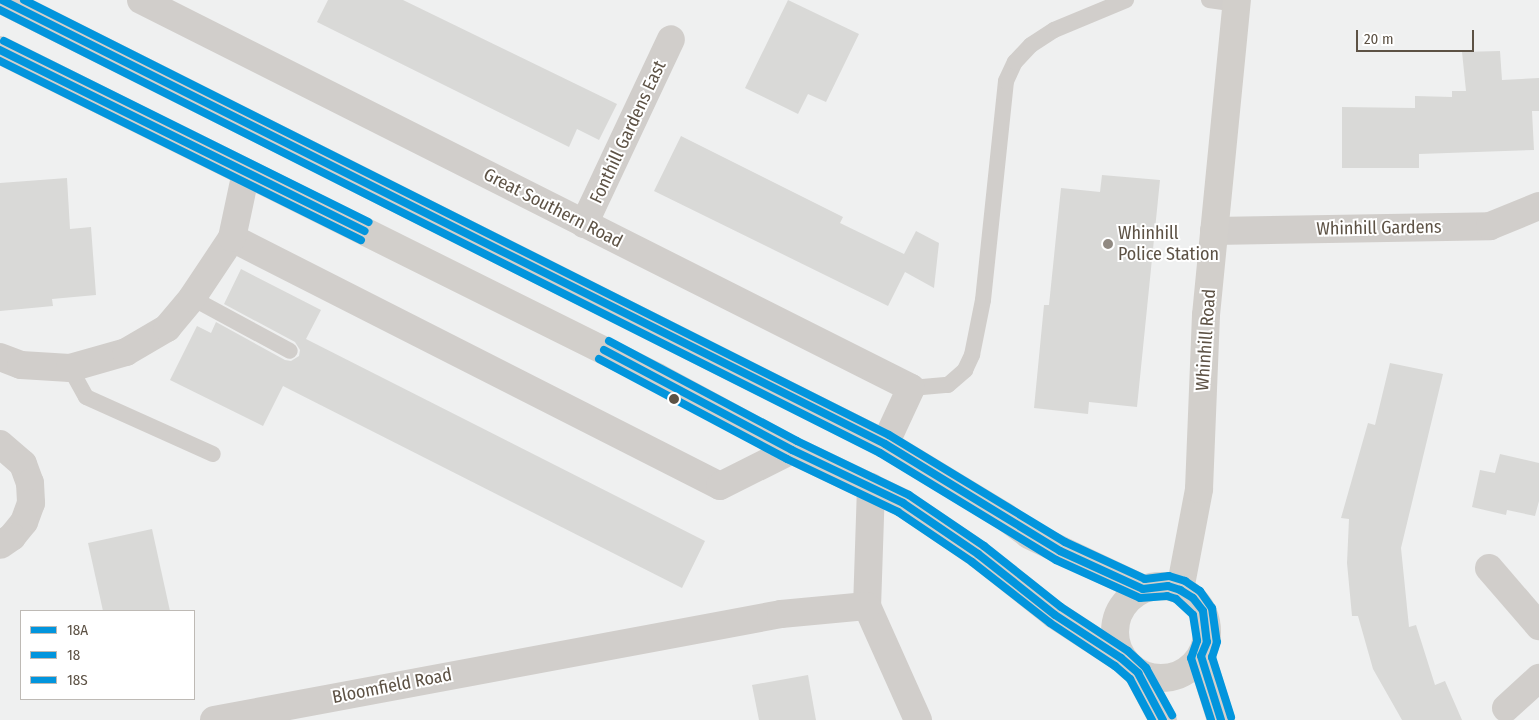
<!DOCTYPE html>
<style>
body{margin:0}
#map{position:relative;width:1539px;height:720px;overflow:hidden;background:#eff0f0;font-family:"Fira Sans Condensed",sans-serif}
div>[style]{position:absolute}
.building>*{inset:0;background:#d9d9d7}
.lane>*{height:16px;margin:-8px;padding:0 8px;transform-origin:8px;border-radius:8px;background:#d1cecb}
.street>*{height:28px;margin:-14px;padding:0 14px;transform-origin:14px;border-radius:14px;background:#d1cecb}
.secondary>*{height:28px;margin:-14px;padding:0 14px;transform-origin:14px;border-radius:14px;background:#d2cfcb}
.secondary>.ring{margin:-14px;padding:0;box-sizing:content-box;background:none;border:28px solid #d2cfcb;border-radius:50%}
.bus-1>*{height:8px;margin:-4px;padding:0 4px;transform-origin:4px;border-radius:4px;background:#0295dd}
.bus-2>*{height:8px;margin:-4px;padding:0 4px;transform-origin:4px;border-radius:4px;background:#0295dd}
.bus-3>*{height:8px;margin:-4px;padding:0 4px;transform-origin:4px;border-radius:4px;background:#0295dd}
.dots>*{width:14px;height:14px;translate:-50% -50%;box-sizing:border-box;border:2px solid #fff;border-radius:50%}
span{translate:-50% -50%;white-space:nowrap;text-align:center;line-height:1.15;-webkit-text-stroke:4px #fff;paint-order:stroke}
.street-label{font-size:18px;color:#5d5245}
.poi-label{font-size:18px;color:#5d5245}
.left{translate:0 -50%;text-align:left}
.legend{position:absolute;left:20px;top:610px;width:175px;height:90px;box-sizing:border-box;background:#fff;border:1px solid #bebab5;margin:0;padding:6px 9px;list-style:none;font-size:15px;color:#5d5245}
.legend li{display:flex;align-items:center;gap:10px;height:25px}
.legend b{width:25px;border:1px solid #bebab5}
.scale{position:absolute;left:1356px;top:30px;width:118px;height:22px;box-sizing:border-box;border:2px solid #5d5245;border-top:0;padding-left:6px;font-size:15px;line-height:18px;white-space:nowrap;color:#5d5245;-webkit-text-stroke:4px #fff;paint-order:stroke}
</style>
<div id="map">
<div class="building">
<i style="clip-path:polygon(328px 0,403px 0,617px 104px,599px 140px,577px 129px,569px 147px,317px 22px)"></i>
<i style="clip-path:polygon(788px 0,859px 34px,826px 102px,808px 94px,798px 114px,745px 88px)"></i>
<i style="clip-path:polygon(1500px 51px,1502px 80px,1539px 78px,1539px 111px,1532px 111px,1534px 150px,1419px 154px,1419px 168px,1342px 168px,1342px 107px,1415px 108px,1415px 96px,1452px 97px,1452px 91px,1466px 91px,1462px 52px)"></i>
<i style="clip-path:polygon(681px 136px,843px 217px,840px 223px,904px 254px,916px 231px,939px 243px,934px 288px,905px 272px,888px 306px,654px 191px)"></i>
<i style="clip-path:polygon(1102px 175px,1160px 180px,1137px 407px,1089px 402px,1088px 414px,1034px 408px,1044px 305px,1049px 305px,1061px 188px,1100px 192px)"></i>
<i style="clip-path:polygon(67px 178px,70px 229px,91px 227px,96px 295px,52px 299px,53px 306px,0 311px,0 183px)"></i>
<i style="clip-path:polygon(241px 269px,321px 310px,306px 339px,705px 541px,682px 588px,283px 386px,263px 426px,170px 380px,197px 326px,211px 333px,216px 322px,285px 360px,291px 361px,299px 356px,300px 350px,295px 342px,224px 304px)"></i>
<i style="clip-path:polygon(1390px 363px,1443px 374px,1401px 548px,1409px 627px,1416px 625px,1435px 685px,1445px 681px,1462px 720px,1402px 720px,1373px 669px,1358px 616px,1352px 616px,1347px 563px,1349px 519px,1341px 518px,1368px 423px,1375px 425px)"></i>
<i style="clip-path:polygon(1500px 454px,1539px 463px,1539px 501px,1535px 516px,1507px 510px,1506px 515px,1472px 507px,1480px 470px,1495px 473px)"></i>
<i style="clip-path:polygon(152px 529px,170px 611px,103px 611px,88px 543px)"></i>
<i style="clip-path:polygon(808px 675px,816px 720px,759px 720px,752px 685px)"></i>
</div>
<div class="lane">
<i style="left:1209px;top:0;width:27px;rotate:8deg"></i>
<i style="left:192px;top:298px;width:111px;rotate:28.4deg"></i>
<i style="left:70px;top:368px;width:33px;rotate:61deg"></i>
<i style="left:86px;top:397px;width:139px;rotate:24.2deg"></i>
<i style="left:911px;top:388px;width:37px;rotate:-5deg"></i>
<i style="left:948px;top:385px;width:23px;rotate:-41deg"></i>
<i style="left:965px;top:370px;width:17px;rotate:-65deg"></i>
<i style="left:972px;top:355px;width:56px;rotate:-78.7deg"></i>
<i style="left:983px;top:300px;width:220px;rotate:-84deg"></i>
<i style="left:1006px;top:81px;width:21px;rotate:-65deg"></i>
<i style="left:1015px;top:62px;width:23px;rotate:-47deg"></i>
<i style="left:1031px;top:45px;width:27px;rotate:-33deg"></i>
<i style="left:1054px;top:30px;width:78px;rotate:-22.6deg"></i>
</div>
<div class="street">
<i style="left:141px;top:0;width:862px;rotate:26.74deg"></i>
<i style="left:911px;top:388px;width:62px;rotate:114.9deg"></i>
<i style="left:584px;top:224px;width:204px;rotate:-64.8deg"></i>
<i style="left:1214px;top:231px;width:276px;rotate:-1deg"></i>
<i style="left:1490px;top:226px;width:53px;rotate:-22.2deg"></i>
<i style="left:232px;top:238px;width:547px;rotate:26.94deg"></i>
<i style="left:720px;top:486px;width:80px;rotate:-26.6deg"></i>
<i style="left:0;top:357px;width:22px;rotate:21deg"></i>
<i style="left:21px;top:365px;width:49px;rotate:3.5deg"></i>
<i style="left:70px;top:368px;width:58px;rotate:-15.9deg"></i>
<i style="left:126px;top:352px;width:48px;rotate:-30.3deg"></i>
<i style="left:167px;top:328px;width:39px;rotate:-50deg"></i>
<i style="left:192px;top:298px;width:72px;rotate:-56.3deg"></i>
<i style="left:232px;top:238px;width:67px;rotate:-78deg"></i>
<i style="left:0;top:444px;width:30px;rotate:41deg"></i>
<i style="left:23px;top:464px;width:20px;rotate:70deg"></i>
<i style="left:30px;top:483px;width:20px;rotate:87deg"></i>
<i style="left:31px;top:503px;width:20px;rotate:110deg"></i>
<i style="left:24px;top:522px;width:19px;rotate:129deg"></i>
<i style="left:12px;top:537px;width:14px;rotate:146deg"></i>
<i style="left:871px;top:487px;width:119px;rotate:91.9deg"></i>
<i style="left:867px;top:606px;width:125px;rotate:65.9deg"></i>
<i style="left:1489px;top:568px;width:77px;rotate:49.2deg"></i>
<i style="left:1506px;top:708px;width:45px;rotate:-42.3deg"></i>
<i style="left:214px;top:720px;width:577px;rotate:-10.59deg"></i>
<i style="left:781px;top:614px;width:86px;rotate:-5.3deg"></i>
</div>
<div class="secondary">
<i style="left:2px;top:0;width:988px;rotate:26.69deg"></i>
<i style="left:885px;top:444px;width:139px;rotate:31.2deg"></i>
<i style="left:1004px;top:516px;width:31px;rotate:37deg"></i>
<i style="left:1029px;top:535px;width:126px;rotate:25.3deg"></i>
<i style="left:0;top:50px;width:734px;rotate:26.46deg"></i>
<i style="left:657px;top:377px;width:153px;rotate:28.4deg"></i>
<i style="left:792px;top:450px;width:123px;rotate:25.5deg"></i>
<i style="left:903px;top:503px;width:91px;rotate:34.2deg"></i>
<i style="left:978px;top:554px;width:98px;rotate:38.4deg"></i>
<i style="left:1055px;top:615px;width:79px;rotate:33.1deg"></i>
<i class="ring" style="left:1115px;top:586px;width:64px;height:64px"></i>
<i style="left:1180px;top:590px;width:103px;rotate:-79.3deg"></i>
<i style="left:1199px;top:489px;width:174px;rotate:-87.7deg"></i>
<i style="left:1206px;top:315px;width:317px;rotate:-84.4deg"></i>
<i style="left:1201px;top:656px;width:67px;rotate:72.6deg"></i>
<i style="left:1138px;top:673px;width:53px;rotate:62deg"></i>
</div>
<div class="bus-1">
<i style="left:2px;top:0;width:988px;rotate:26.69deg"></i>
<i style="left:885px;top:444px;width:205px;rotate:31.4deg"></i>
<i style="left:1060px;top:551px;width:91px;rotate:24.6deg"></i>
<i style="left:1143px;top:589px;width:25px;rotate:-7deg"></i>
<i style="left:1168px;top:586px;width:13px;rotate:18deg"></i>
<i style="left:1180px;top:590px;width:15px;rotate:32deg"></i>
<i style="left:1193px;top:598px;width:16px;rotate:52deg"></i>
<i style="left:1203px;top:611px;width:31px;rotate:83deg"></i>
<i style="left:1207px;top:642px;width:15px;rotate:113deg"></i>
<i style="left:1201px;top:656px;width:67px;rotate:72.6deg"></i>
<i style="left:0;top:50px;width:407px;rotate:26.4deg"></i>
<i style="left:604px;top:350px;width:213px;rotate:28deg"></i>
<i style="left:792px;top:450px;width:123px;rotate:25.5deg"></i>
<i style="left:903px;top:503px;width:91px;rotate:34.2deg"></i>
<i style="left:978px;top:554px;width:98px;rotate:38.4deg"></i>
<i style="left:1055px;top:615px;width:79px;rotate:33.1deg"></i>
<i style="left:1121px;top:658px;width:23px;rotate:41deg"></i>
<i style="left:1138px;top:673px;width:53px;rotate:62deg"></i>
</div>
<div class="bus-2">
<i style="left:0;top:10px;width:985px;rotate:26.72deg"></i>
<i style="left:880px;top:453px;width:206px;rotate:31.3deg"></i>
<i style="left:1056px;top:560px;width:92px;rotate:24.3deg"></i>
<i style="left:1140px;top:598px;width:27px;rotate:-4deg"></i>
<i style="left:1167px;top:596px;width:9px;rotate:18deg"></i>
<i style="left:1176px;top:599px;width:23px;rotate:43deg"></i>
<i style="left:1193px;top:615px;width:26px;rotate:81deg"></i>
<i style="left:1197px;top:641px;width:18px;rotate:109deg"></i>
<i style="left:1191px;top:658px;width:65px;rotate:72.1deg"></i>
<i style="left:0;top:61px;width:403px;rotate:26.4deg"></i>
<i style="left:599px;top:359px;width:213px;rotate:28deg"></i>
<i style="left:787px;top:459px;width:123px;rotate:25.5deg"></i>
<i style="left:898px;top:512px;width:89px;rotate:34deg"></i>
<i style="left:972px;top:562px;width:99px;rotate:38deg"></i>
<i style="left:1050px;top:623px;width:78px;rotate:33.5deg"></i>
<i style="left:1115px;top:666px;width:20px;rotate:41deg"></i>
<i style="left:1130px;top:679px;width:47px;rotate:61.8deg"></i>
</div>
<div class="bus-3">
<i style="left:24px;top:0;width:968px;rotate:26.7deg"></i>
<i style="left:889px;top:435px;width:206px;rotate:31.3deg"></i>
<i style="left:1065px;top:542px;width:88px;rotate:24.8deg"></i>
<i style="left:1145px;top:579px;width:24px;rotate:-7deg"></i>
<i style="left:1169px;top:576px;width:17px;rotate:17deg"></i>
<i style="left:1185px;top:581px;width:18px;rotate:34deg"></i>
<i style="left:1200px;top:591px;width:21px;rotate:55deg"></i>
<i style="left:1212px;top:608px;width:34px;rotate:82deg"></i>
<i style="left:1217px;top:642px;width:16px;rotate:108deg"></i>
<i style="left:1212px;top:657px;width:63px;rotate:72.4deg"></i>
<i style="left:4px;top:41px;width:407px;rotate:26.4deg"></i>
<i style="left:609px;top:341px;width:213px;rotate:28deg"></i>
<i style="left:797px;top:441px;width:124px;rotate:25.7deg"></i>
<i style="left:909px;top:495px;width:91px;rotate:34.2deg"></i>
<i style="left:984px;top:546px;width:98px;rotate:38.4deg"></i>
<i style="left:1061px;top:607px;width:80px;rotate:33.3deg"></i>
<i style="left:1128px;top:651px;width:25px;rotate:43deg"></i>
<i style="left:1146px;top:668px;width:54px;rotate:61deg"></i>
</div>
<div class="dots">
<i style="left:1108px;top:244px;background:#908981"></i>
<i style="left:674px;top:399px;background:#5d5245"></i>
</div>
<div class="street-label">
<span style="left:628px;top:132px;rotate:-65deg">Fonthill Gardens East</span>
<span style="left:553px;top:208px;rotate:27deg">Great Southern Road</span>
<span style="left:1379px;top:228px;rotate:-1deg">Whinhill Gardens</span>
<span style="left:1206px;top:340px;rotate:-86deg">Whinhill Road</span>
<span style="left:392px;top:686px;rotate:-11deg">Bloomfield Road</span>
</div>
<div class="poi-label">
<span class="left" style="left:1118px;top:244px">Whinhill<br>Police Station</span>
</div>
<ul class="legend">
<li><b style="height:6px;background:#0295dd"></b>18A</li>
<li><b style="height:6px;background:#0295dd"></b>18</li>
<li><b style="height:6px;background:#0295dd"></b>18S</li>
</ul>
<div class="scale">20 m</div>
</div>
